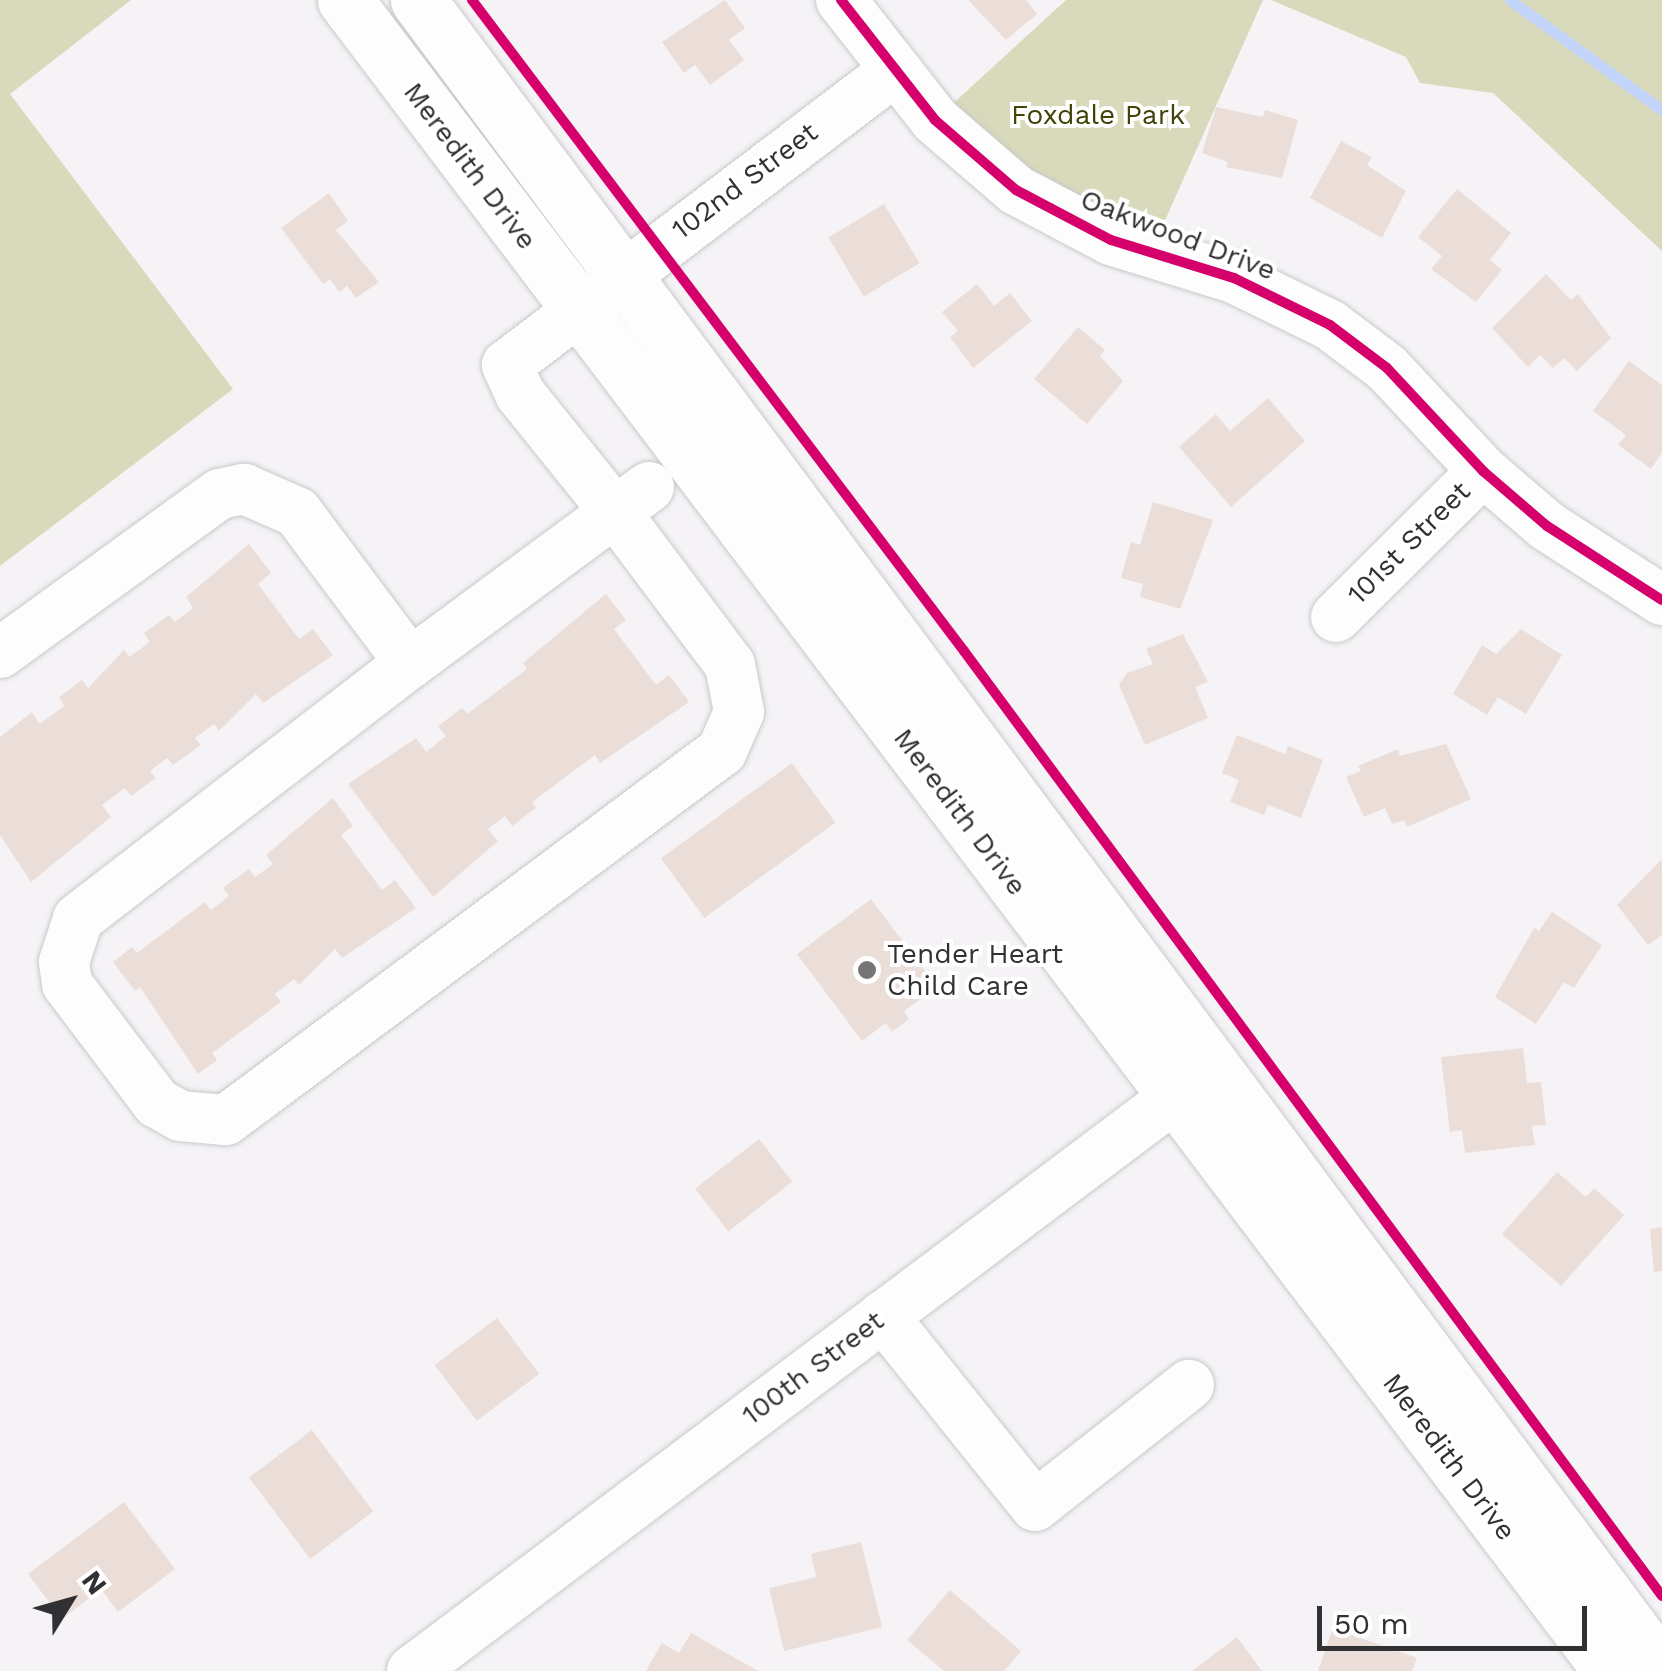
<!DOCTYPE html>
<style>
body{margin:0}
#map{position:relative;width:1662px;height:1671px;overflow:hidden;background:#f5f3f6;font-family:"Work Sans",sans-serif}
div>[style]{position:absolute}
.green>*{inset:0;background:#d8dabb}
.stream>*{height:11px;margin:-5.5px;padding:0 5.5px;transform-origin:5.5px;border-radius:5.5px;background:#c3d4fa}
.building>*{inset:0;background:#ebded9;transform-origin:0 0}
.roads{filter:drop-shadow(0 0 2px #cac8cb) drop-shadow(0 0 2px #cac8cb)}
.minor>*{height:50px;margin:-25px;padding:0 25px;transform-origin:25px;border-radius:25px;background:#fefdfe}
.major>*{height:55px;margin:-27.5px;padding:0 27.5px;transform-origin:27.5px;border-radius:27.5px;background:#fefdfe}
.cycleway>*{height:10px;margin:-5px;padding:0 5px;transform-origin:5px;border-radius:5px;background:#d6006c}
.dots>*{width:28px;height:28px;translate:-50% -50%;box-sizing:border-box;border:5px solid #fff;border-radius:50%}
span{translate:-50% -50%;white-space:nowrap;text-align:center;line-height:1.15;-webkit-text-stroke:8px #fff;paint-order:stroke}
.park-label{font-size:28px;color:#414406}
.street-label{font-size:28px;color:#313032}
.poi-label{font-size:28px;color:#313032}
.left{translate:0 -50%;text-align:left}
.north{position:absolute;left:20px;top:1551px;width:100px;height:100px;-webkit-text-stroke:8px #fff;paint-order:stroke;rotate:53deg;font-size:28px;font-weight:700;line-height:40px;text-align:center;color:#313032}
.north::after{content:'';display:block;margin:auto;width:35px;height:45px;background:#313032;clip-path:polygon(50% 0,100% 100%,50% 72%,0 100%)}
.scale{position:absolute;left:1317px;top:1606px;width:270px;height:45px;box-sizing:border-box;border:5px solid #313032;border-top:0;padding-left:12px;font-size:30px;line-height:35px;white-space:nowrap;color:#313032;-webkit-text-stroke:8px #fff;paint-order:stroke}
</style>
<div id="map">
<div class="green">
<i style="clip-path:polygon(0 0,131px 0,10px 94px,233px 389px,0 566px)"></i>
<i style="clip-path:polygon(1066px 0,1263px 0,1151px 252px,935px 120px)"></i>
<i style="clip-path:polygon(1271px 0,1662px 0,1662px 251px,1493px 93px,1420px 83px,1406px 57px)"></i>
</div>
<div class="stream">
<i style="left:1510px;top:0;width:188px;rotate:35.9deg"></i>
</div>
<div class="building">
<i style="clip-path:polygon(725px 0,745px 28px,729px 40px,744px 60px,710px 85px,695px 65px,684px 73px,662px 42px)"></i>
<i style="clip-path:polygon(968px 0,1026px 0,1037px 14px,1006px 40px)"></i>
<i style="clip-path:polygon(1216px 107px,1263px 117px,1265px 110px,1298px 120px,1282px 178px,1226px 167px,1228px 162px,1202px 153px)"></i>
<i style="clip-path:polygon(1341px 141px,1372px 157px,1367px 165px,1406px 191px,1382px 238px,1310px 198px)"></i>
<i style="clip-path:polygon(1457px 189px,1511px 233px,1490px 260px,1502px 270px,1476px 302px,1431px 269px,1442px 256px,1418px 237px)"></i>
<i style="clip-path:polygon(329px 193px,348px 221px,336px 230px,379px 282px,356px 298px,347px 286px,339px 292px,330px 279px,323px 284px,281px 228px)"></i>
<i style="left:884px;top:204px;width:69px;height:65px;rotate:59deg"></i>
<i style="clip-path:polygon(1546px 274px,1571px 300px,1578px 294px,1611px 338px,1577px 371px,1564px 358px,1553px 368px,1540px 355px,1528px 367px,1492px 328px)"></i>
<i style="clip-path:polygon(977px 284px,994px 306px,1010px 293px,1032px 321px,973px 368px,950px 337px,958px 331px,942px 312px)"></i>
<i style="clip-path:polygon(1078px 327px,1105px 350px,1100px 356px,1123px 381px,1087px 424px,1034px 379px)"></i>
<i style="clip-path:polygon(1629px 361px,1662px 385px,1662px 453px,1651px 469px,1618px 445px,1626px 435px,1593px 411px)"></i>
<i style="clip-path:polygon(1268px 398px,1305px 441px,1231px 507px,1179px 447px,1216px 414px,1230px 431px)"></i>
<i style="clip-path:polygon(1153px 502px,1213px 520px,1180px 609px,1140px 597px,1143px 584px,1121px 578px,1131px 542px,1140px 545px)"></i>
<i style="clip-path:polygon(249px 544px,271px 573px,258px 584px,299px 639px,313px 629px,333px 655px,263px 703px,256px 694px,219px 731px,214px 724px,195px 738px,201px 745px,173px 765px,167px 758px,150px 771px,156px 778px,131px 796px,125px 788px,102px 805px,111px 817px,31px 882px,0 835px,0 737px,32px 712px,40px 724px,64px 706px,59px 697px,82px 680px,88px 688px,124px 650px,129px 657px,150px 642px,144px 633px,169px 615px,175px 622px,193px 608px,186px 597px)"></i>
<i style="clip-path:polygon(606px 594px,626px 620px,614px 629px,656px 685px,669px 675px,689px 702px,600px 763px,595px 755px,532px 802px,536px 808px,512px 826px,505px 816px,488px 829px,498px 841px,433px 897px,348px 784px,416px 738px,426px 752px,446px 736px,438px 726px,462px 708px,467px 714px,527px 669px,523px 663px)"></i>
<i style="clip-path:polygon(1521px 629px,1562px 655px,1526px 714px,1498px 697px,1487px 715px,1453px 694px,1482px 645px,1496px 654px)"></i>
<i style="clip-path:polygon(1183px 634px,1208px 682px,1195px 687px,1208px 718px,1145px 745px,1119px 685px,1127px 673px,1153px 664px,1146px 649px)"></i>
<i style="clip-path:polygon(1237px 735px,1285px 754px,1288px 746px,1323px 760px,1301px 818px,1268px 805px,1264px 815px,1230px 802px,1239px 780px,1222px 773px)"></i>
<i style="clip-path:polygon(1446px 744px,1471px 799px,1407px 827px,1404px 820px,1392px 824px,1385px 808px,1364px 817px,1346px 777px,1361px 771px,1358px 766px,1398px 749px,1400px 756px)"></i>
<i style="left:792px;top:763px;width:74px;height:162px;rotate:54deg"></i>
<i style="clip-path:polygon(333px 798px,353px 826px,341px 835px,382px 890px,395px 880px,416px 908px,342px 958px,335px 949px,299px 985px,294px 979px,275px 994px,281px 1002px,212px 1053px,217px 1060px,198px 1074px,140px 987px,135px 991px,113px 962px,132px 947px,137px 953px,205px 902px,211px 910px,229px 896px,223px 888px,249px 869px,255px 877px,273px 864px,266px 855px)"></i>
<i style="clip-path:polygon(1662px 859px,1662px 935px,1648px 945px,1617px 905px)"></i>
<i style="clip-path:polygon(871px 899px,937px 987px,904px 1011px,909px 1019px,892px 1032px,886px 1023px,862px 1041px,797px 954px)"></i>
<i style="clip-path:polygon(1552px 912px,1602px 945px,1574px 988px,1564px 982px,1536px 1024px,1495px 997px,1534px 928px,1539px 931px)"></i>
<i style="clip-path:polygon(1523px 1048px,1527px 1083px,1541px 1082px,1546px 1125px,1532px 1126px,1535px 1145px,1465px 1153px,1462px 1130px,1450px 1132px,1441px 1057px)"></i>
<i style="left:759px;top:1139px;width:54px;height:81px;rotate:52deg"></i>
<i style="clip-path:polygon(1557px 1172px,1586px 1197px,1594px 1188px,1624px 1215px,1561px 1286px,1502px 1234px)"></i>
<i style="clip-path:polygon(1662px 1227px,1662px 1271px,1654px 1272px,1650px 1229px)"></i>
<i style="left:497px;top:1318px;width:70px;height:78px;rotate:53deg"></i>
<i style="left:312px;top:1430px;width:102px;height:79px;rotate:53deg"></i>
<i style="clip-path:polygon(124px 1502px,175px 1569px,118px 1612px,101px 1589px,62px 1619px,28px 1574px)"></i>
<i style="clip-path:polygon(861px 1542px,882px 1627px,784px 1651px,769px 1588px,816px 1577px,811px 1554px)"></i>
<i style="clip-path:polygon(950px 1590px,1021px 1651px,1004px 1671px,944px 1671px,907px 1640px)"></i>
<i style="clip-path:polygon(1333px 1628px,1417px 1658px,1412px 1671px,1318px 1671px)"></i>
<i style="clip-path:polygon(691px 1633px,758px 1671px,646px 1671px,662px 1643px,679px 1653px)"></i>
<i style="clip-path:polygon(1237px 1637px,1262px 1671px,1192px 1671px)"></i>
</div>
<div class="roads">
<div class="minor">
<i style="left:841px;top:0;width:152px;rotate:51.9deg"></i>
<i style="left:935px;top:120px;width:107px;rotate:40.8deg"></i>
<i style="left:1016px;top:190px;width:107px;rotate:27.8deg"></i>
<i style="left:1111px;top:240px;width:129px;rotate:17.2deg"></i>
<i style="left:1234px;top:278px;width:107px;rotate:26.1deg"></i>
<i style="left:1330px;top:325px;width:71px;rotate:37deg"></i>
<i style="left:1387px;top:368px;width:141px;rotate:47deg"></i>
<i style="left:1483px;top:471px;width:84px;rotate:40.7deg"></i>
<i style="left:1547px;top:526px;width:137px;rotate:32.8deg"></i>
<i style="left:649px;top:487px;width:42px;rotate:143.7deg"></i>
<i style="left:615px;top:512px;width:255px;rotate:143.6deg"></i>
<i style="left:410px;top:663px;width:419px;rotate:142.4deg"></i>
<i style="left:78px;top:919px;width:45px;rotate:108deg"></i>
<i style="left:64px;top:962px;width:22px;rotate:82deg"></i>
<i style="left:67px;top:984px;width:149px;rotate:52.9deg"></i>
<i style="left:157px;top:1103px;width:26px;rotate:29deg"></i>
<i style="left:180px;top:1116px;width:46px;rotate:5deg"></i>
<i style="left:226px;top:1120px;width:618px;rotate:-36.65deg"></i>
<i style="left:722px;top:751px;width:43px;rotate:-66.4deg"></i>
<i style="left:739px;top:712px;width:48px;rotate:-100.8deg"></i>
<i style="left:730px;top:665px;width:191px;rotate:-126.9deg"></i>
<i style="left:615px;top:512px;width:151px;rotate:-128.8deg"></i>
<i style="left:520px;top:394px;width:32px;rotate:-114deg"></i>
<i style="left:507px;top:365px;width:486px;rotate:-37.2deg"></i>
<i style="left:1336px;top:617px;width:207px;rotate:-44.8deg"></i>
<i style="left:0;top:653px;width:271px;rotate:-35.9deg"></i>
<i style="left:220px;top:494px;width:25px;rotate:-12deg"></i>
<i style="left:244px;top:489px;width:58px;rotate:23.5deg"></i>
<i style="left:297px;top:512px;width:189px;rotate:53.2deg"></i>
<i style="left:883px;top:1316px;width:243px;rotate:51.3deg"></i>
<i style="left:1035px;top:1506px;width:196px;rotate:-38.2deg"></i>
<i style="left:412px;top:1671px;width:995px;rotate:-36.95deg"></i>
</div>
<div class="major">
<i style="left:345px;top:0;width:2096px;rotate:52.85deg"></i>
<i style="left:418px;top:0;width:2083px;rotate:53.33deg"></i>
</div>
</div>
<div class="cycleway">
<i style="left:472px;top:0;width:816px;rotate:52.92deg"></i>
<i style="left:964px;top:651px;width:1175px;rotate:53.55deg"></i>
<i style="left:841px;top:0;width:152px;rotate:51.9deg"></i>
<i style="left:935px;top:120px;width:107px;rotate:40.8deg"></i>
<i style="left:1016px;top:190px;width:107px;rotate:27.8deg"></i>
<i style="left:1111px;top:240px;width:129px;rotate:17.2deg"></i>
<i style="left:1234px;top:278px;width:107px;rotate:26.1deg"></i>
<i style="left:1330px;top:325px;width:71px;rotate:37deg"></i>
<i style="left:1387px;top:368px;width:141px;rotate:47deg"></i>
<i style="left:1483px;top:471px;width:84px;rotate:40.7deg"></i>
<i style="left:1547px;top:526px;width:137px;rotate:32.8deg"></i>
</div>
<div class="dots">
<i style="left:867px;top:970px;background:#767477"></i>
</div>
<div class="park-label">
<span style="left:1098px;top:115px">Foxdale Park</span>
</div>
<div class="street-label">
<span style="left:470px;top:166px;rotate:53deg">Meredith Drive</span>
<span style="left:745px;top:181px;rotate:-37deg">102nd Street</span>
<span style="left:1178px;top:235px;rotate:21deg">Oakwood Drive</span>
<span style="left:1409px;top:543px;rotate:-45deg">101st Street</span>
<span style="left:960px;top:812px;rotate:53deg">Meredith Drive</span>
<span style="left:813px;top:1368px;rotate:-37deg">100th Street</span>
<span style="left:1449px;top:1457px;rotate:53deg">Meredith Drive</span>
</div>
<div class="poi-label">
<span class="left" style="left:887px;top:970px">Tender Heart<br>Child Care</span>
</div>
<div class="north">N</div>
<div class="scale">50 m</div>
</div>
